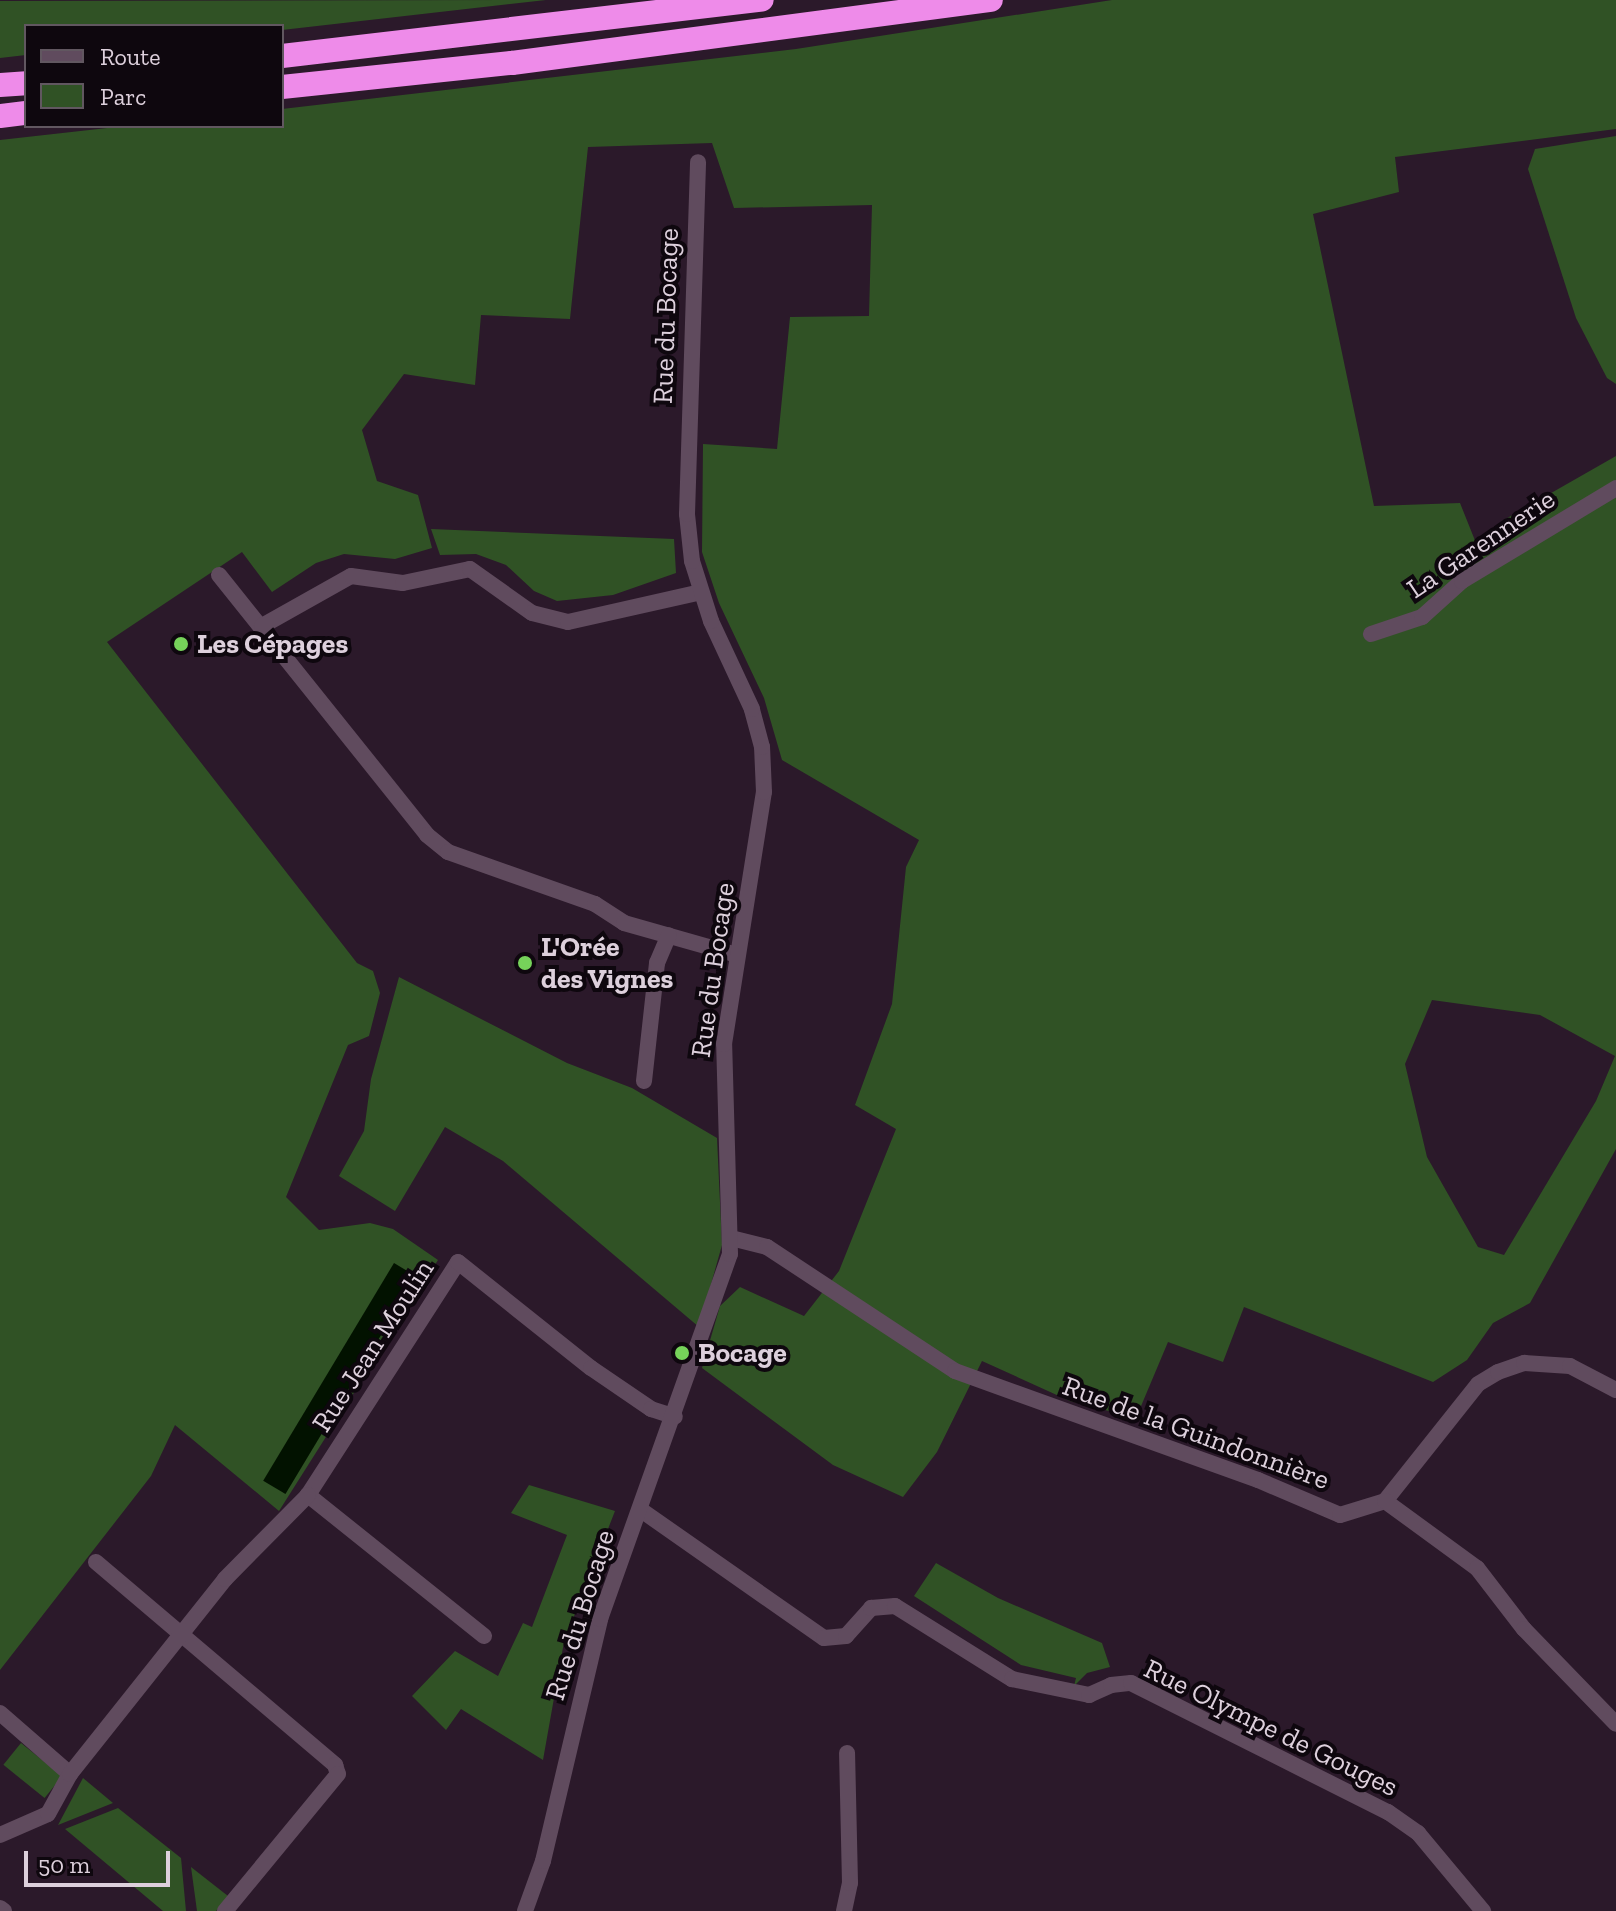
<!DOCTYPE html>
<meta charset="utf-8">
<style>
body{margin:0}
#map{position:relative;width:1616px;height:1911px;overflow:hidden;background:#2b192a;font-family:"Zilla Slab",serif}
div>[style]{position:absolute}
.green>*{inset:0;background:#305225;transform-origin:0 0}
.water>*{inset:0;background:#021200;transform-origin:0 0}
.street>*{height:16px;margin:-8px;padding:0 8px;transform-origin:8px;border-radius:8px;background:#604b5e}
.highway>*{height:24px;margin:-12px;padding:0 12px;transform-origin:12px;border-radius:12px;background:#ee8be9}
.dots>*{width:22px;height:22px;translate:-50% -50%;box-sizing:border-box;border:4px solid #0e070e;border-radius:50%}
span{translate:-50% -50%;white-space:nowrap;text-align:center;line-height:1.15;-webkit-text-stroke:8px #0e070e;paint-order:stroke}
.street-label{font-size:28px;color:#ddd0dc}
.poi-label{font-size:28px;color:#ddd0dc;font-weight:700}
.left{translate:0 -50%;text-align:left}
.legend{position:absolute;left:24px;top:24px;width:260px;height:104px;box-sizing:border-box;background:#0e070e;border:2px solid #615760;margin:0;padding:10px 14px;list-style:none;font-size:24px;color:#ddd0dc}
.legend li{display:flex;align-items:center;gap:16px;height:40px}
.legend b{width:40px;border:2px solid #615760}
.scale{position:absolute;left:24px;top:1851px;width:146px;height:36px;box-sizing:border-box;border:4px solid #ddd0dc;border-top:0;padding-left:10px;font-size:24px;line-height:28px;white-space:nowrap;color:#ddd0dc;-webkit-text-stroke:6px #0e070e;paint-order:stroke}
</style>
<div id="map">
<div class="green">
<i style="clip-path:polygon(546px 0,282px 30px,282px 26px,26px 26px,26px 55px,0 58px,0 1px)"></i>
<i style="clip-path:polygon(evenodd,1112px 0,1616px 0,1616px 129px,1395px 157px,1399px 192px,1313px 214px,1374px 506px,1460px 503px,1478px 548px,1502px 521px,1616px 456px,1616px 1149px,1530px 1303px,1493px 1323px,1467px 1360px,1433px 1382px,1244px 1307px,1223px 1362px,1168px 1342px,1136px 1418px,1070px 1401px,982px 1361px,937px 1452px,903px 1497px,833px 1465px,702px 1368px,720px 1306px,740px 1287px,804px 1316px,839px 1271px,896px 1129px,855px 1105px,892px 1004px,906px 867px,919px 840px,782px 760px,764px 698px,719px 603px,702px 552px,703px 444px,777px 449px,790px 317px,869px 316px,872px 205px,734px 208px,712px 143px,588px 147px,570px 319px,481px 315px,475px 385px,404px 374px,362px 430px,377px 481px,418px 495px,432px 548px,395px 559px,344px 554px,316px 563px,272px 592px,242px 552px,107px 642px,357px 963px,373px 971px,380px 993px,369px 1036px,348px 1045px,286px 1197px,319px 1230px,370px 1223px,393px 1229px,438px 1260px,279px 1511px,175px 1425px,151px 1476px,0 1670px,0 140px,125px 126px,282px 126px,282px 109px,796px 49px,1112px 0,1432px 1000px,1540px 1015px,1615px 1056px,1596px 1101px,1504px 1255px,1478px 1247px,1427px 1157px,1405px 1064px,1432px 1000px)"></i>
<i style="clip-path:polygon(1616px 136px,1616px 384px,1607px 378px,1576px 318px,1528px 169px,1535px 149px)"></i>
<i style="clip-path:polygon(431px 529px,674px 539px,676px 573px,613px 595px,557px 601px,534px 591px,506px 565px,476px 554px,440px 555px)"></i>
<i style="clip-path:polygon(399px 977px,567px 1063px,632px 1088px,717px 1138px,722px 1245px,699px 1327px,503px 1161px,445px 1127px,395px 1211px,339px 1176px,364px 1131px,371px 1079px)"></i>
<i style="clip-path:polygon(529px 1485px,615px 1511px,564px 1642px,543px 1760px,461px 1709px,446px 1730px,412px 1696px,455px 1651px,498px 1676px,523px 1623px,532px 1627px,567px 1535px,511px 1513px)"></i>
<i style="clip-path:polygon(936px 1563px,998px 1598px,1102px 1643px,1110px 1667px,1087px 1673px,1074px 1686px,1076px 1678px,1021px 1665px,914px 1596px)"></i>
<i style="left:21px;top:1743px;width:53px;height:28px;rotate:39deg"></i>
<i style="clip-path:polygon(83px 1778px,113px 1803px,58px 1825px)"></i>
<i style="clip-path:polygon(118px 1808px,181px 1858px,186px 1911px,163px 1911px,65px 1829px)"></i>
<i style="clip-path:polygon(191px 1867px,228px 1896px,216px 1911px,197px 1911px)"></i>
</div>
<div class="water">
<i style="left:394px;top:1263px;width:26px;height:254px;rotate:31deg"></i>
</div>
<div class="street">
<i style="left:219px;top:575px;width:333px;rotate:51.3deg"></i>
<i style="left:427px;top:835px;width:27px;rotate:39deg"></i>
<i style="left:448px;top:852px;width:156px;rotate:19.5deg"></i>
<i style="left:595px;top:904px;width:35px;rotate:33deg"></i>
<i style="left:624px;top:923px;width:117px;rotate:15.8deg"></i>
<i style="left:262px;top:626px;width:102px;rotate:-29.3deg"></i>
<i style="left:351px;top:576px;width:52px;rotate:7.7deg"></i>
<i style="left:403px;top:583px;width:68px;rotate:-11.8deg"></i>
<i style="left:470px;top:569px;width:76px;rotate:35.4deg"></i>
<i style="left:532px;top:613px;width:37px;rotate:14deg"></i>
<i style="left:568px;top:622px;width:136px;rotate:-12.7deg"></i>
<i style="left:1371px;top:634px;width:54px;rotate:-18.4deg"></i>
<i style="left:1422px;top:617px;width:54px;rotate:-42deg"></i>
<i style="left:1462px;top:581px;width:180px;rotate:-31.1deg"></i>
<i style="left:644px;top:1081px;width:119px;rotate:-83.7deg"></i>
<i style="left:657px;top:963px;width:30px;rotate:-67deg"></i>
<i style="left:731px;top:1238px;width:37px;rotate:14deg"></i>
<i style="left:767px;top:1247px;width:225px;rotate:33.4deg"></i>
<i style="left:955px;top:1371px;width:322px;rotate:19.8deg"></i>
<i style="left:1258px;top:1480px;width:89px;rotate:23.1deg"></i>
<i style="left:1340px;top:1515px;width:47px;rotate:-17.3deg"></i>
<i style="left:1385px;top:1501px;width:149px;rotate:-51.5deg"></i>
<i style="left:1478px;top:1384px;width:23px;rotate:-31deg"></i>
<i style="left:1498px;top:1372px;width:28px;rotate:-19deg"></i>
<i style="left:1524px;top:1363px;width:46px;rotate:3.7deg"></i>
<i style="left:1570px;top:1366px;width:52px;rotate:27.6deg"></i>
<i style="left:1385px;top:1501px;width:114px;rotate:36.1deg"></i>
<i style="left:1477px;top:1568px;width:77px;rotate:52.4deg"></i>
<i style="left:1524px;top:1629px;width:132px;rotate:45.9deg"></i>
<i style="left:641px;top:1510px;width:223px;rotate:35deg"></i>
<i style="left:824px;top:1638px;width:22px;rotate:-5deg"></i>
<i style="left:846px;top:1636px;width:38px;rotate:-48deg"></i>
<i style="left:871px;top:1608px;width:24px;rotate:-5deg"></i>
<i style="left:895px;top:1606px;width:138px;rotate:32deg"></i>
<i style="left:1012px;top:1679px;width:79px;rotate:11.7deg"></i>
<i style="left:1089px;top:1695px;width:24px;rotate:-24deg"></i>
<i style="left:1111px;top:1685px;width:20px;rotate:-6deg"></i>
<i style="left:1131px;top:1683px;width:288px;rotate:26.7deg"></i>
<i style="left:1388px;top:1812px;width:37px;rotate:35deg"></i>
<i style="left:1418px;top:1833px;width:102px;rotate:50.2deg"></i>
<i style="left:96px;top:1562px;width:314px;rotate:40.3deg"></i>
<i style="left:335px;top:1765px;width:9px;rotate:72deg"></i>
<i style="left:338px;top:1774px;width:178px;rotate:129.5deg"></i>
<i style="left:484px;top:1636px;width:226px;rotate:-141.3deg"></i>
<i style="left:308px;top:1495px;width:277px;rotate:-57.2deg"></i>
<i style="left:458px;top:1262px;width:170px;rotate:38.6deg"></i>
<i style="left:591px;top:1368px;width:73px;rotate:34.3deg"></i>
<i style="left:651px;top:1409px;width:25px;rotate:18deg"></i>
<i style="left:0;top:1713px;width:93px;rotate:41.1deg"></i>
<i style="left:0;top:1835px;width:52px;rotate:-23.6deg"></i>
<i style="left:48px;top:1814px;width:46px;rotate:-61.2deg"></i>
<i style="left:70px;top:1774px;width:249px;rotate:-51.5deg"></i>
<i style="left:225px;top:1579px;width:118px;rotate:-45.3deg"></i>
<i style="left:0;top:1908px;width:5px;rotate:37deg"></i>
<i style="left:525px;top:1911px;width:53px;rotate:-70.2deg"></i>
<i style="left:543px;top:1861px;width:249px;rotate:-76.7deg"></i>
<i style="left:600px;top:1619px;width:387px;rotate:-70.4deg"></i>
<i style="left:730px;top:1254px;width:210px;rotate:-91.6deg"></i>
<i style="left:724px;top:1044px;width:255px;rotate:-81deg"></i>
<i style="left:764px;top:792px;width:45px;rotate:-92.5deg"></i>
<i style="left:762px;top:747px;width:39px;rotate:-105deg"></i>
<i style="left:752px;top:709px;width:97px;rotate:-115deg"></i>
<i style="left:711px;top:621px;width:63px;rotate:-107.6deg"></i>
<i style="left:692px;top:561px;width:47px;rotate:-96.1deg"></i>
<i style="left:687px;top:514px;width:352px;rotate:-88.2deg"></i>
<i style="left:844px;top:1911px;width:29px;rotate:-78deg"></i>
<i style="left:850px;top:1883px;width:130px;rotate:-91.3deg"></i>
</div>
<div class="highway">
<i style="left:282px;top:56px;width:483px;rotate:-6.7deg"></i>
<i style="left:0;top:85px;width:26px;rotate:-4deg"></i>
<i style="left:282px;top:87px;width:231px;rotate:-6deg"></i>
<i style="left:512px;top:63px;width:483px;rotate:-7.5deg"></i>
<i style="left:0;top:116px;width:26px;rotate:-7deg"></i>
</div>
<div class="dots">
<i style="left:181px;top:644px;background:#76d25a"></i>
<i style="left:525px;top:963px;background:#76d25a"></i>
<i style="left:682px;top:1353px;background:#76d25a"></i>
</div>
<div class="street-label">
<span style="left:666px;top:316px;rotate:-88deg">Rue du Bocage</span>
<span style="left:1481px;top:544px;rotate:-34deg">La Garennerie</span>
<span style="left:713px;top:970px;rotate:-82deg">Rue du Bocage</span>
<span style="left:373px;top:1346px;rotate:-57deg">Rue Jean Moulin</span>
<span style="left:1196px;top:1433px;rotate:20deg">Rue de la Guindonnière</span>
<span style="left:580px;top:1615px;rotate:-73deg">Rue du Bocage</span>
<span style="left:1271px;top:1728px;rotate:26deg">Rue Olympe de Gouges</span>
</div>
<div class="poi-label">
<span class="left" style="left:197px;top:644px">Les Cépages</span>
<span class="left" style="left:541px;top:963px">L'Orée<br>des Vignes</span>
<span class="left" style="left:698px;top:1353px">Bocage</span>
</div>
<ul class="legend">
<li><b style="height:10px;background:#604b5e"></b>Route</li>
<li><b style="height:22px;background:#305225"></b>Parc</li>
</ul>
<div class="scale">50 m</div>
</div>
